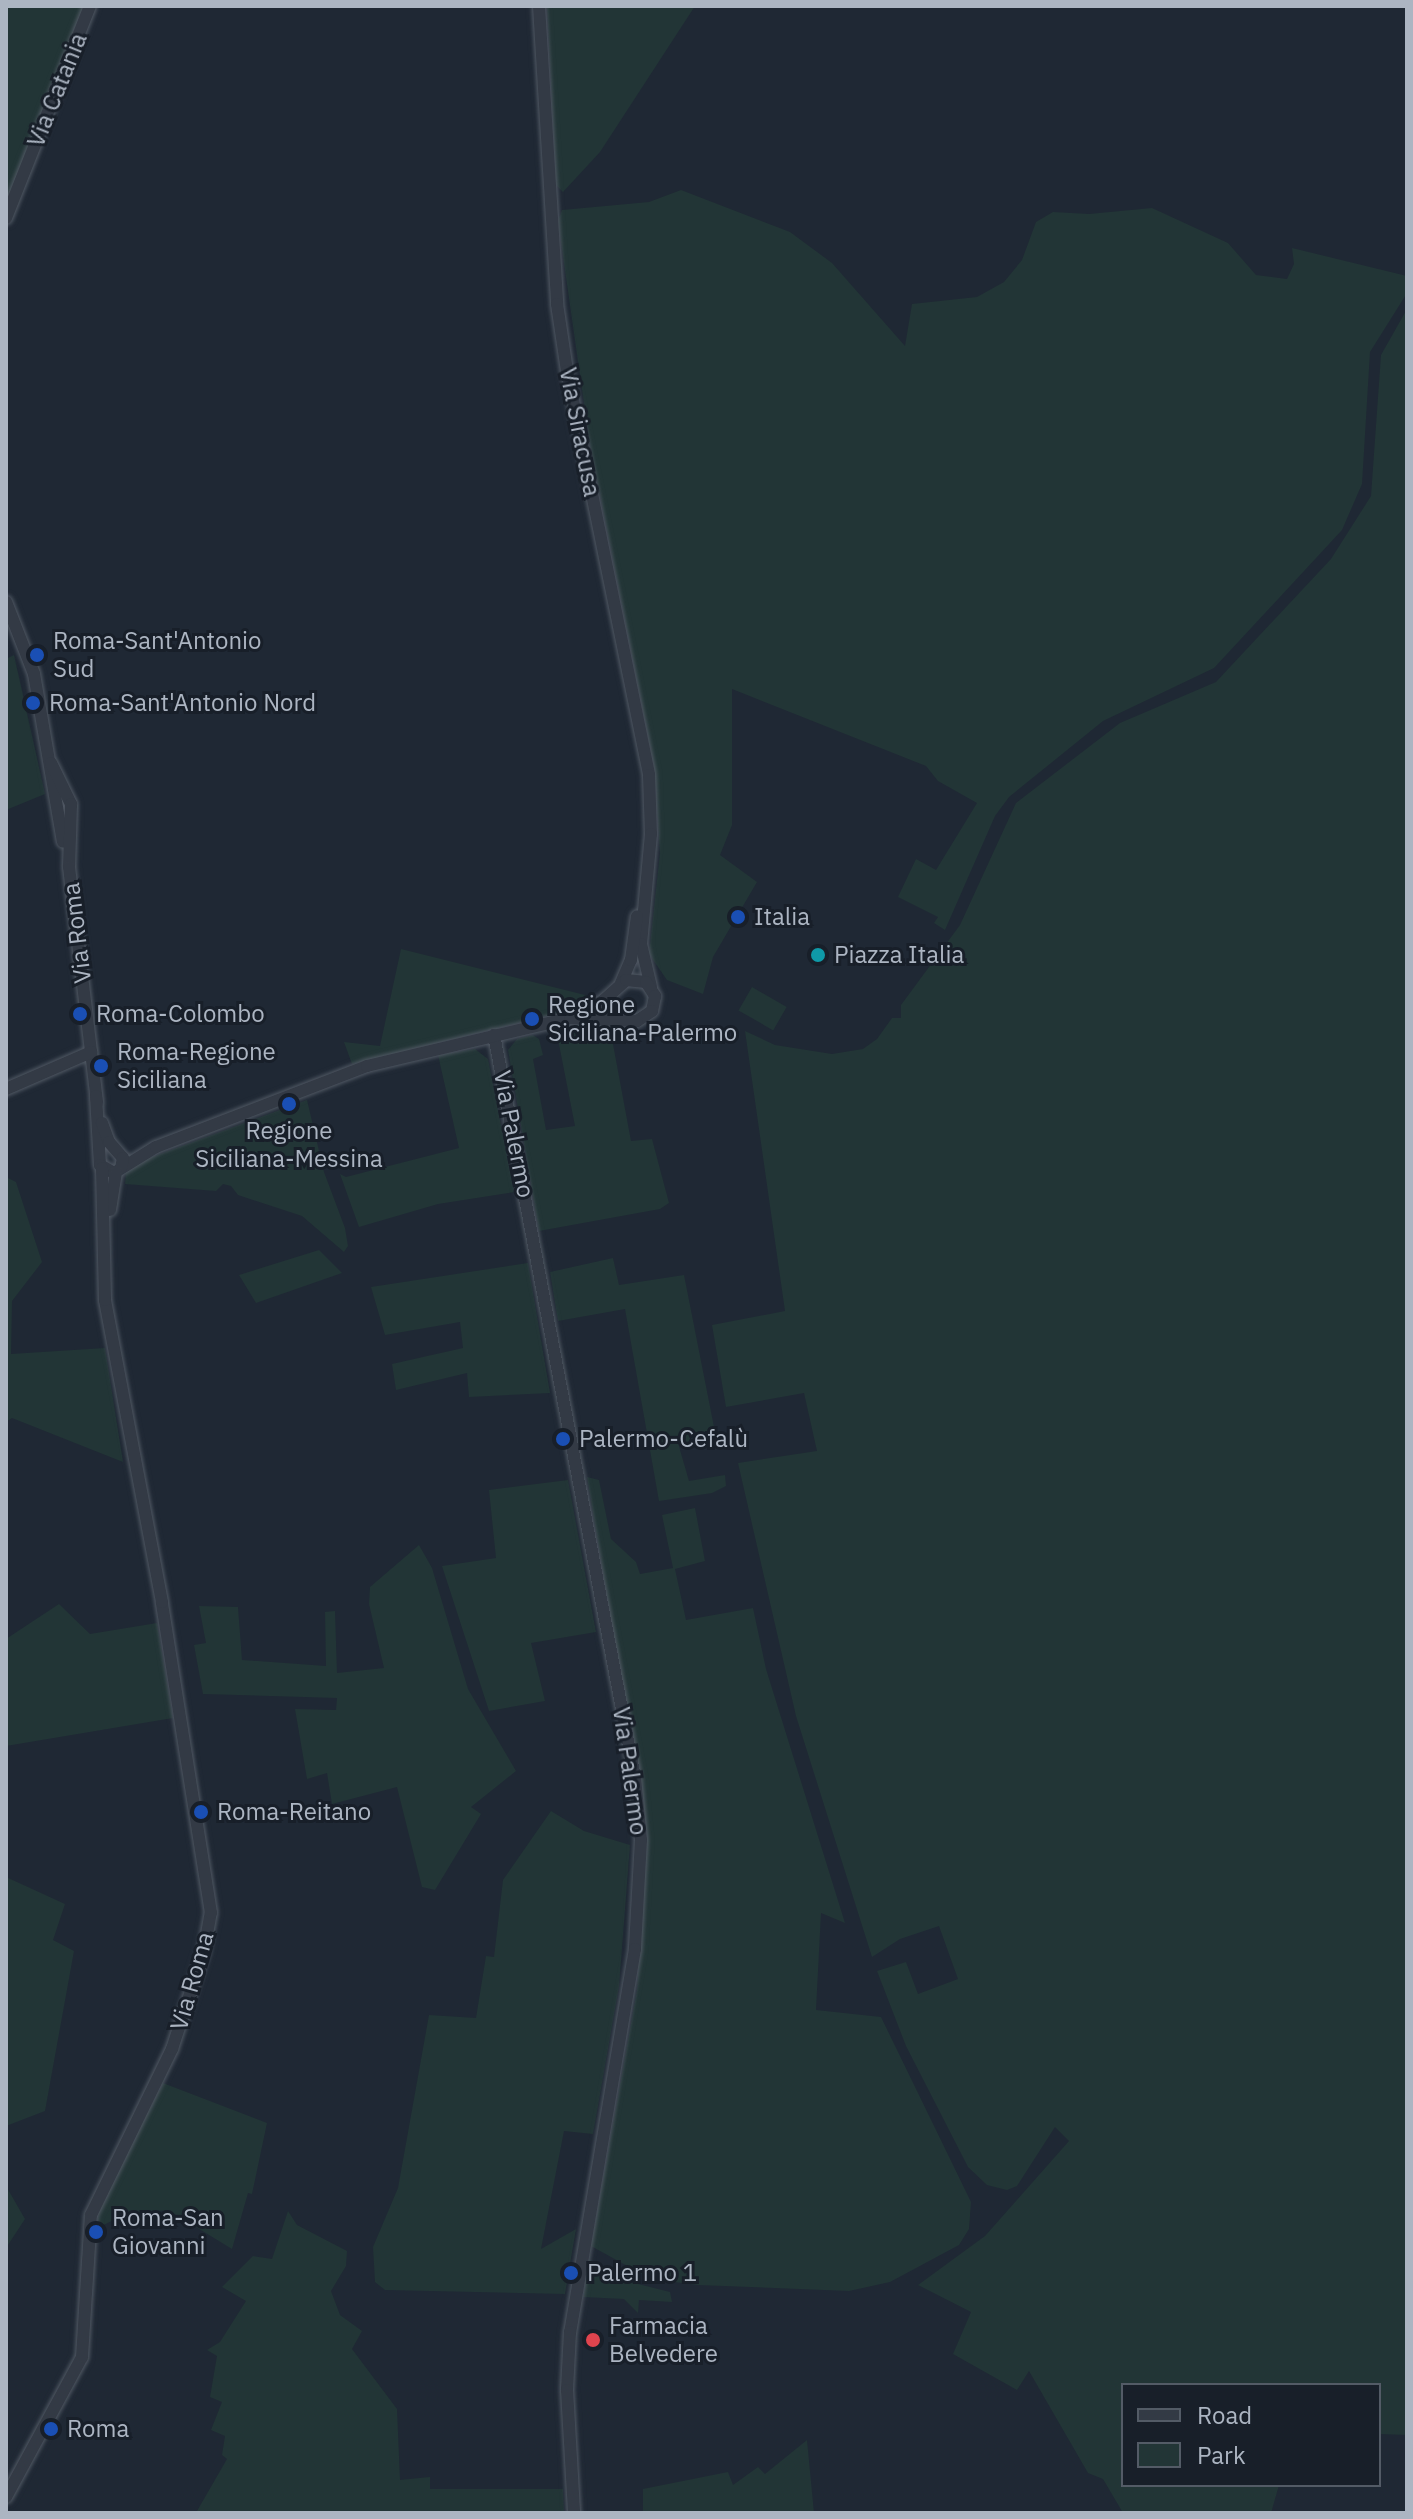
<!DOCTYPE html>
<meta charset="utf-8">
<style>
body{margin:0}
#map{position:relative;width:1413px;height:2519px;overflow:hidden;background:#1f2834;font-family:"IBM Plex Sans",sans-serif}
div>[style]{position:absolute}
.green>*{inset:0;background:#223536;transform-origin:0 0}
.roads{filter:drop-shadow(0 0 2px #505863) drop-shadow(0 0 2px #505863)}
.tertiary>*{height:12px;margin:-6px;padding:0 6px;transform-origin:6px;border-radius:6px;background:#333a45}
.dots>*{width:22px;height:22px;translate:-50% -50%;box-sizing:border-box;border:4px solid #181f29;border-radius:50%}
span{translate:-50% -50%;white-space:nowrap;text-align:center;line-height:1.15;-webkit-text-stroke:6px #181f29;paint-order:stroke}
.street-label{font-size:24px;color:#acb5c2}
.poi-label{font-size:24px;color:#acb5c2}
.left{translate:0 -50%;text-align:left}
.frame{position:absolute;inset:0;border:8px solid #acb5c2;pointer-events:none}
.legend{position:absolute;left:1121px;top:2383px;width:260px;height:104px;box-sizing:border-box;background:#181f29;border:2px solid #535b66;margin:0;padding:10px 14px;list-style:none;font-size:24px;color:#acb5c2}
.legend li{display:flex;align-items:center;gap:16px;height:40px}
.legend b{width:40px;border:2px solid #535b66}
</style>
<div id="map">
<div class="green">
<i style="clip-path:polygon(6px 6px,84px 6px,6px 202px)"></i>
<i style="clip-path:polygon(547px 6px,695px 6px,600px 152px,563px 192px,556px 185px)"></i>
<i style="clip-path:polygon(681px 190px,790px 232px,832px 263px,905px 346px,912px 304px,977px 297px,1004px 282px,1022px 260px,1036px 222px,1053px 212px,1089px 214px,1152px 208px,1228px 243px,1256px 275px,1287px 279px,1294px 264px,1292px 248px,1407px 276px,1407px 293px,1370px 352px,1362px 484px,1342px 530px,1214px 668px,1103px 721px,1009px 797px,995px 816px,945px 930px,934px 923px,938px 917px,898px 897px,916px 859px,936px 870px,977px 803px,938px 781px,926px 766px,732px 689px,732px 825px,720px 855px,757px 882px,713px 957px,703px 994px,667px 980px,649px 954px,660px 853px,654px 766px,590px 445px,558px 221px,562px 210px,649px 202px)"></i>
<i style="clip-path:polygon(1407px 309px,1407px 2435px,1379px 2434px,1379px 2385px,1123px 2385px,1123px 2485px,1279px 2485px,1271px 2513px,1123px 2513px,1103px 2479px,1088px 2473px,1029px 2371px,1017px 2390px,953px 2354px,971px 2312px,918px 2285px,985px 2236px,1069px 2141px,1055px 2127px,1017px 2186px,1007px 2190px,987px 2185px,968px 2167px,906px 2046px,877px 1971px,906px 1962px,918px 1994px,958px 1979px,939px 1926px,900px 1939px,872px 1957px,796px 1716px,738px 1463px,817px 1451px,804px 1393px,726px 1407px,712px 1325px,785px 1311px,745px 1031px,775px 1045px,832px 1054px,863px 1049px,877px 1039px,892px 1018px,901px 1018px,901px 1005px,960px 925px,1016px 803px,1120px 723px,1216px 682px,1331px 559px,1371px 496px,1381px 355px)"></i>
<i style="clip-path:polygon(14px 655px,45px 794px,6px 810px,6px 659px)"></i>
<i style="clip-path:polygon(401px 949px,597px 998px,575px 1009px,352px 1064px,344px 1042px,380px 1046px)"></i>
<i style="left:752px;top:987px;width:40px;height:27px;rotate:30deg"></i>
<i style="clip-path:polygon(592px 1023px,610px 1028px,631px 1141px,652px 1139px,669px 1203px,660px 1209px,539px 1231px,508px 1050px,517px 1039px,533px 1035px,539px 1039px,543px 1055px,533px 1059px,546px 1130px,575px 1126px,556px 1029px)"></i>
<i style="clip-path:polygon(475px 1049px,488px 1059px,514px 1192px,438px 1204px,359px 1227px,340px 1174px,346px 1177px,459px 1148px,438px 1055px)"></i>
<i style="clip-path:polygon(307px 1100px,324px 1172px,345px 1228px,348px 1246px,344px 1252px,302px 1216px,238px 1195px,231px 1186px,223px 1184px,216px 1191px,125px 1184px,126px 1172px,141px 1161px)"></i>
<i style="clip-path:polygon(6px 1177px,16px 1182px,42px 1262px,12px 1301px,11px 1354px,105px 1348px,123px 1462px,12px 1418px,6px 1422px)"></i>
<i style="clip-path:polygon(319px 1250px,342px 1273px,256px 1303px,239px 1275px)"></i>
<i style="clip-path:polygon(613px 1258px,619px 1285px,684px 1275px,716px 1437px,678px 1443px,689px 1481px,725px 1475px,726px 1486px,712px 1493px,659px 1501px,625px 1309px,558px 1321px,550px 1272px)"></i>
<i style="clip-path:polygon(528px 1263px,550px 1393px,469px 1397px,467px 1373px,396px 1390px,392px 1364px,463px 1348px,460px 1322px,385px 1335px,371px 1287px)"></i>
<i style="clip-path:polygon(587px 1477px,599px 1480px,611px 1539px,636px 1562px,640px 1574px,673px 1568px,662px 1515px,695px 1508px,705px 1561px,675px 1569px,686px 1620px,753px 1608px,766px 1669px,845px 1923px,821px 1913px,816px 2010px,881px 2017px,971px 2202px,969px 2229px,959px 2245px,890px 2282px,849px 2291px,698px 2285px,651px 2279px,591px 2246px,637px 1990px,647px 1836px)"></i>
<i style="clip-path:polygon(568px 1480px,596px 1632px,531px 1643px,545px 1701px,489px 1711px,442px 1566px,496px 1558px,489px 1490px)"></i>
<i style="clip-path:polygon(419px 1545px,432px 1568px,468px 1689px,516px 1771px,471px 1807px,481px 1814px,435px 1890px,422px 1887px,397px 1787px,332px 1804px,327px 1773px,307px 1779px,295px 1709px,336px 1710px,337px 1698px,203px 1694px,194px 1645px,206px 1643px,199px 1606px,238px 1607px,242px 1660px,326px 1666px,325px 1612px,335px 1611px,337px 1673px,384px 1668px,369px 1604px,370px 1587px)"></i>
<i style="clip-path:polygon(59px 1604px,90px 1634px,157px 1623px,173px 1718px,6px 1746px,6px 1639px)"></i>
<i style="clip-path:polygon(551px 1811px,584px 1831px,630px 1845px,619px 1986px,593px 2134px,564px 2131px,541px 2249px,576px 2229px,565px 2294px,385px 2290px,375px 2282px,373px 2247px,398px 2188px,429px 2015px,476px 2018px,486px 1956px,494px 1957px,503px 1880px)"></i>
<i style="clip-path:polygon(6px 1877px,65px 1904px,53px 1940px,74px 1951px,45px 2111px,6px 2126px)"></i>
<i style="clip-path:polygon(163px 2083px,267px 2123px,252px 2194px,248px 2193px,232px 2249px,168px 2210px,125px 2214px,96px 2229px,101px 2203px)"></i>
<i style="clip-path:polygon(6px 2186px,25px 2219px,6px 2248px)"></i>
<i style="clip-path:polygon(288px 2211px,297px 2225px,347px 2251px,346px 2266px,331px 2291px,340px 2315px,362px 2331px,352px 2349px,397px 2409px,400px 2480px,430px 2477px,430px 2489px,563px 2489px,564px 2513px,197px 2511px,227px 2459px,222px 2455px,225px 2436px,211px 2430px,222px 2402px,210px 2397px,217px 2356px,207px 2350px,220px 2342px,246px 2301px,222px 2287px,253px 2256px,272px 2259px)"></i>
<i style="clip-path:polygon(589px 2259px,614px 2278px,670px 2292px,672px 2302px,639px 2300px,638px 2313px,624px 2299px,583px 2297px)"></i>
<i style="clip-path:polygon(807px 2440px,814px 2513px,643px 2513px,643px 2489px,728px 2472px,733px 2485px,758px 2467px,765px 2474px)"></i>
</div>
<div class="roads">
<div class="tertiary">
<i style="left:539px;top:6px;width:299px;rotate:86.5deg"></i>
<i style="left:557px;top:304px;width:68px;rotate:81.5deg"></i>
<i style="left:567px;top:371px;width:412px;rotate:78.5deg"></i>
<i style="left:649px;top:775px;width:59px;rotate:88.1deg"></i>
<i style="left:651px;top:834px;width:110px;rotate:95.2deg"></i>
<i style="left:641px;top:944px;width:44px;rotate:76.9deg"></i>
<i style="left:6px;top:218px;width:228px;rotate:-68.4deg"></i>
<i style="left:6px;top:602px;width:77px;rotate:68.7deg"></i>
<i style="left:34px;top:674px;width:170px;rotate:80.2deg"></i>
<i style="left:51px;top:763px;width:46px;rotate:64deg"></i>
<i style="left:71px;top:804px;width:63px;rotate:91.8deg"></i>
<i style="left:69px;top:867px;width:237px;rotate:83.2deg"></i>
<i style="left:621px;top:983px;width:25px;rotate:-67deg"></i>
<i style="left:631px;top:960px;width:44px;rotate:-82.2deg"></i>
<i style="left:494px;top:1035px;width:756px;rotate:79.25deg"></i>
<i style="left:635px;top:1778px;width:62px;rotate:84.5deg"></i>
<i style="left:641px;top:1840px;width:109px;rotate:93.2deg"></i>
<i style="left:635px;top:1949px;width:388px;rotate:99.6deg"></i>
<i style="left:570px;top:2332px;width:58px;rotate:93deg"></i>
<i style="left:567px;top:2390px;width:123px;rotate:86.7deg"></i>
<i style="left:6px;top:1089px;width:93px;rotate:-23.5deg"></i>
<i style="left:96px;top:1096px;width:69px;rotate:86.7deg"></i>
<i style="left:100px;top:1165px;width:16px;rotate:30deg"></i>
<i style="left:114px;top:1173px;width:49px;rotate:-31.8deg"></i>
<i style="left:156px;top:1147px;width:226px;rotate:-21deg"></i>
<i style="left:367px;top:1066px;width:209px;rotate:-13.3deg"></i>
<i style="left:570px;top:1018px;width:37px;rotate:-27deg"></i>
<i style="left:603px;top:1001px;width:31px;rotate:-42deg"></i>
<i style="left:626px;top:980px;width:20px;rotate:6deg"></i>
<i style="left:646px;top:982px;width:17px;rotate:57deg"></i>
<i style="left:655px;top:996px;width:15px;rotate:101deg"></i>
<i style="left:652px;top:1011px;width:18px;rotate:146deg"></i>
<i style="left:637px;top:1021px;width:67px;rotate:-177.4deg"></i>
<i style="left:102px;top:1123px;width:20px;rotate:70deg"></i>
<i style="left:109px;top:1142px;width:21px;rotate:49deg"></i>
<i style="left:123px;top:1158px;width:10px;rotate:101deg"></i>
<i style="left:110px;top:1210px;width:38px;rotate:-81deg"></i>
<i style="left:6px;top:2497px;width:159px;rotate:-61.5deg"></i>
<i style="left:82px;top:2357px;width:142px;rotate:-86.4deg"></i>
<i style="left:91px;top:2215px;width:185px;rotate:-64deg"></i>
<i style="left:172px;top:2049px;width:103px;rotate:-71.9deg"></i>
<i style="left:204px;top:1951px;width:39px;rotate:-80deg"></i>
<i style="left:211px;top:1913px;width:315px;rotate:-99deg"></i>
<i style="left:162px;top:1602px;width:307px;rotate:-100.7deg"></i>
<i style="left:105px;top:1300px;width:132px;rotate:-91.3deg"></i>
</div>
</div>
<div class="dots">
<i style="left:37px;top:655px;background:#1a4fb4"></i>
<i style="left:33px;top:703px;background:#1a4fb4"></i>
<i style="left:738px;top:917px;background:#1a4fb4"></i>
<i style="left:818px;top:955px;background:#0f9aa8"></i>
<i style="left:80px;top:1014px;background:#1a4fb4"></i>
<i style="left:532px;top:1019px;background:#1a4fb4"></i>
<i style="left:101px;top:1066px;background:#1a4fb4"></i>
<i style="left:289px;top:1104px;background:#1a4fb4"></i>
<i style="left:563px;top:1439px;background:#1a4fb4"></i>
<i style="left:201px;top:1812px;background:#1a4fb4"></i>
<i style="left:96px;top:2232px;background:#1a4fb4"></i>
<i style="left:571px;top:2273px;background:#1a4fb4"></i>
<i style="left:593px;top:2340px;background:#e0444e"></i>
<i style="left:51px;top:2429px;background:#1a4fb4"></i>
</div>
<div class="street-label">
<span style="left:57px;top:90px;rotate:-68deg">Via Catania</span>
<span style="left:580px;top:432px;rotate:79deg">Via Siracusa</span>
<span style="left:77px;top:933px;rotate:-97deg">Via Roma</span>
<span style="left:514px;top:1134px;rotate:79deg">Via Palermo</span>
<span style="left:630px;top:1771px;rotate:82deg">Via Palermo</span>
<span style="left:192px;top:1981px;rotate:-74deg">Via Roma</span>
</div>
<div class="poi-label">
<span class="left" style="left:53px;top:655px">Roma-Sant'Antonio<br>Sud</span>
<span class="left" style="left:49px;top:703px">Roma-Sant'Antonio Nord</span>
<span class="left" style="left:754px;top:917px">Italia</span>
<span class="left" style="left:834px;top:955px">Piazza Italia</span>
<span class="left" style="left:548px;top:1019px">Regione<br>Siciliana-Palermo</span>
<span class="left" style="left:96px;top:1014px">Roma-Colombo</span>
<span class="left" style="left:117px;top:1066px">Roma-Regione<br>Siciliana</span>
<span style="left:289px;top:1145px">Regione<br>Siciliana-Messina</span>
<span class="left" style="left:579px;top:1439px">Palermo-Cefalù</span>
<span class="left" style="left:217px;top:1812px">Roma-Reitano</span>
<span class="left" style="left:112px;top:2232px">Roma-San<br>Giovanni</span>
<span class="left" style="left:587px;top:2273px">Palermo 1</span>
<span class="left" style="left:609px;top:2340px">Farmacia<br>Belvedere</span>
<span class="left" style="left:67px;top:2429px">Roma</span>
</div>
<div class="frame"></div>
<ul class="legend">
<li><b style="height:10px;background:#333a45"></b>Road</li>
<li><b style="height:22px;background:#223536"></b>Park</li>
</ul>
</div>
